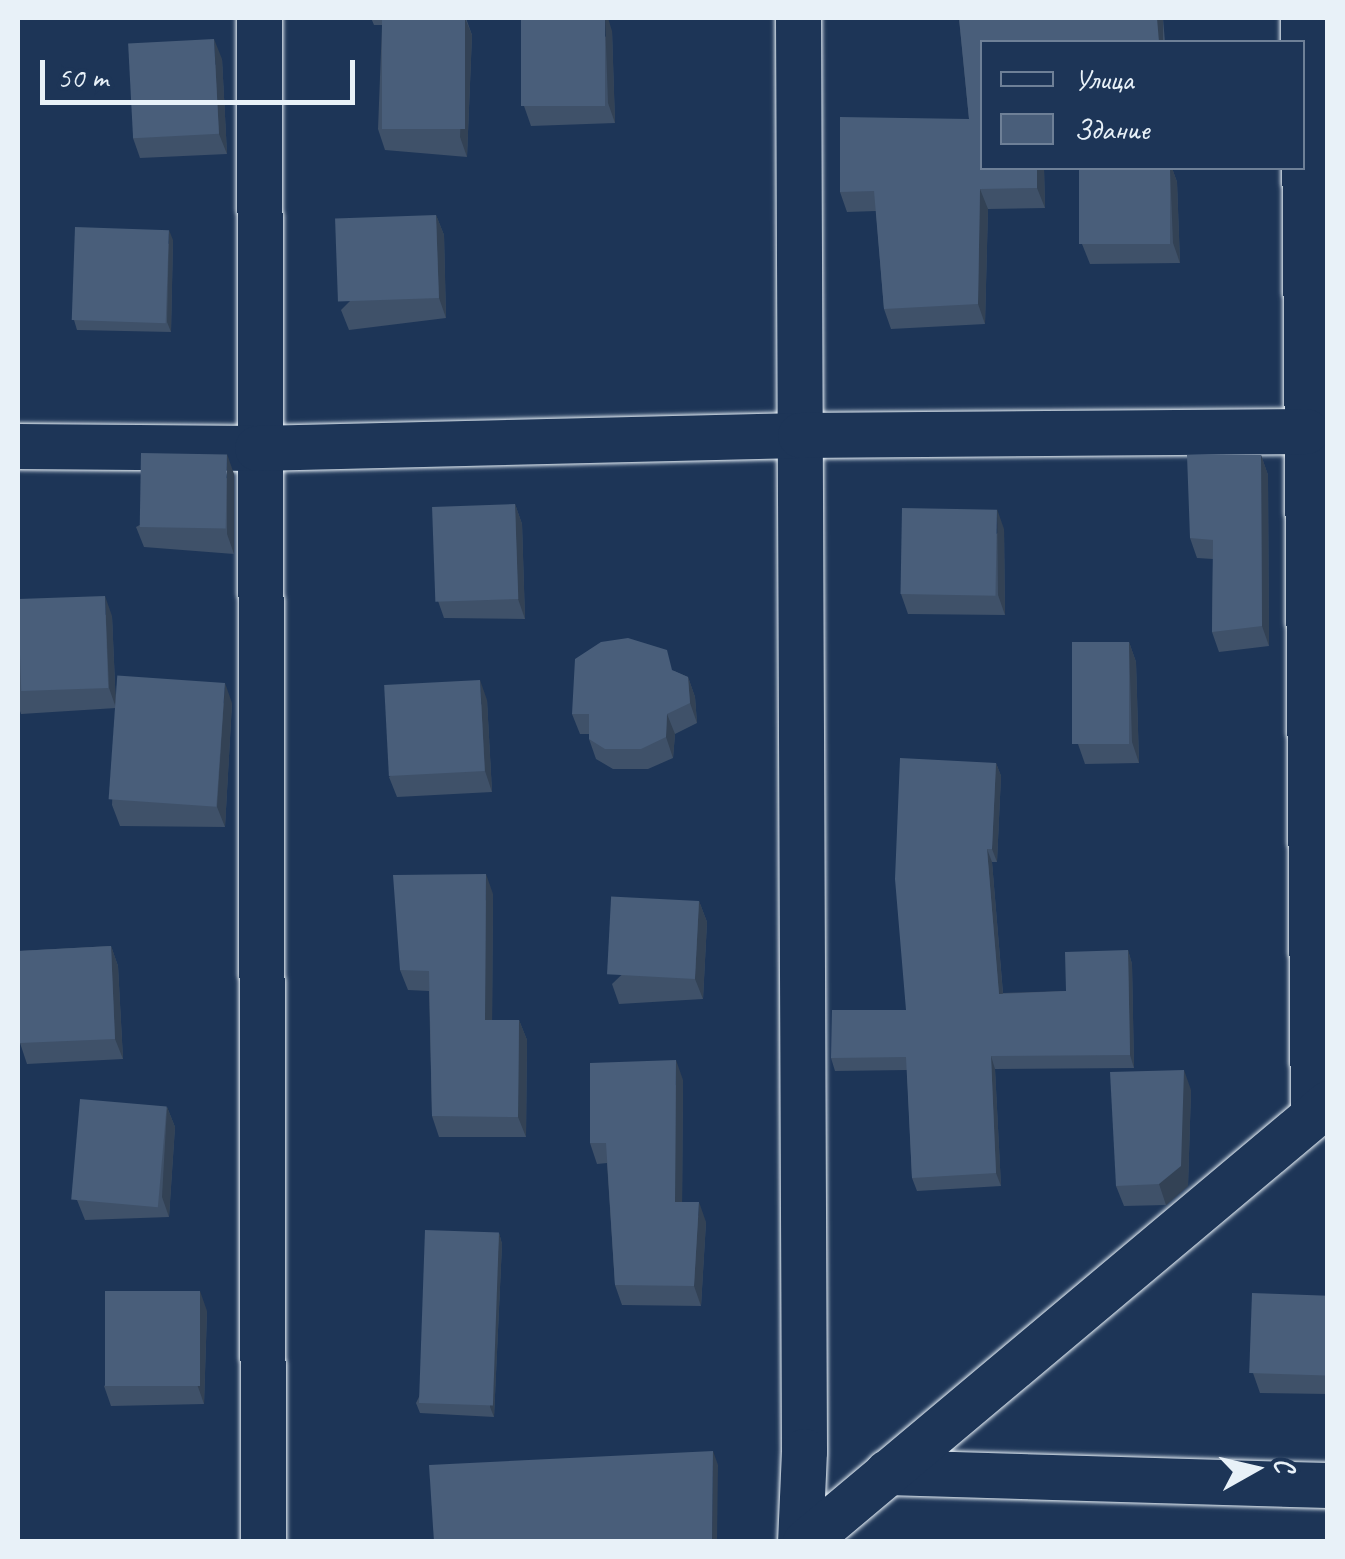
<!DOCTYPE html>
<meta charset="utf-8">
<style>
body{margin:0}
#map{position:relative;width:1345px;height:1559px;overflow:hidden;background:#1d3557;font-family:Caveat,sans-serif}
div>[style]{position:absolute}
.roads{filter:drop-shadow(0 0 2px #e8f1f8) drop-shadow(0 0 2px #e8f1f8)}
.minor>*{height:45px;margin:-22.5px;padding:0 22.5px;transform-origin:22.5px;border-radius:22.5px;background:#1d3557}
.wall>*{inset:0;background:#3f5169}
.shaded-wall>*{inset:0;background:#334255;transform-origin:0 0}
.building>*{inset:0;background:#495e7a;transform-origin:0 0}
span{translate:-50% -50%;white-space:nowrap;text-align:center;line-height:1.15;-webkit-text-stroke:8px #1d3557;paint-order:stroke}
.frame{position:absolute;inset:0;border:20px solid #e8f1f8;pointer-events:none}
.legend{position:absolute;left:980px;top:40px;width:325px;height:130px;box-sizing:border-box;background:#1d3557;border:2px solid #6e8097;margin:0;padding:12px 18px;list-style:none;font-size:30px;color:#e8f1f8}
.legend li{display:flex;align-items:center;gap:20px;height:50px}
.legend b{width:50px;border:2px solid #6e8097}
.north{position:absolute;left:1205px;top:1419px;width:100px;height:100px;-webkit-text-stroke:8px #1d3557;paint-order:stroke;rotate:82deg;font-size:28px;font-weight:700;line-height:40px;text-align:center;color:#e8f1f8}
.north::after{content:'';display:block;margin:auto;width:35px;height:45px;background:#e8f1f8;clip-path:polygon(50% 0,100% 100%,50% 72%,0 100%)}
.scale{position:absolute;left:40px;top:60px;width:315px;height:45px;box-sizing:border-box;border:5px solid #e8f1f8;border-top:0;padding-left:12px;font-size:30px;line-height:35px;white-space:nowrap;color:#e8f1f8;-webkit-text-stroke:8px #1d3557;paint-order:stroke}
</style>
<div id="map">
<div class="roads">
<div class="minor">
<i style="left:259px;top:18px;width:1524px;rotate:89.85deg"></i>
<i style="left:798px;top:18px;width:1433px;rotate:89.76deg"></i>
<i style="left:804px;top:1451px;width:91px;rotate:92.5deg"></i>
<i style="left:1303px;top:18px;width:1093px;rotate:89.48deg"></i>
<i style="left:18px;top:446px;width:239px;rotate:0.5deg"></i>
<i style="left:257px;top:448px;width:543px;rotate:-1.37deg"></i>
<i style="left:800px;top:435px;width:506px;rotate:-0.45deg"></i>
<i style="left:887px;top:1472px;width:441px;rotate:1.7deg"></i>
<i style="left:805px;top:1542px;width:683px;rotate:-40.01deg"></i>
</div>
</div>
<div class="wall">
<i style="clip-path:polygon(371px 18px,466px 18px,472px 35px,467px 157px,385px 150px,378px 129px,382px 25px,374px 25px)"></i>
<i style="clip-path:polygon(959px 18px,1163px 18px,1165px 42px,982px 42px,1044px 168px,1045px 208px,988px 209px,985px 324px,891px 329px,884px 309px,876px 211px,847px 212px,840px 192px,969px 119px)"></i>
<i style="clip-path:polygon(612px 31px,615px 123px,531px 126px,524px 106px)"></i>
<i style="clip-path:polygon(222px 59px,227px 154px,140px 158px,133px 138px)"></i>
<i style="clip-path:polygon(1079px 168px,1172px 168px,1177px 182px,1180px 263px,1090px 264px,1082px 244px)"></i>
<i style="clip-path:polygon(436px 215px,444px 235px,446px 318px,349px 330px,341px 310px)"></i>
<i style="clip-path:polygon(173px 240px,171px 332px,77px 330px,74px 320px)"></i>
<i style="clip-path:polygon(1261px 455px,1268px 475px,1269px 646px,1219px 652px,1212px 632px,1213px 559px,1197px 558px,1190px 538px)"></i>
<i style="clip-path:polygon(234px 474px,234px 554px,144px 547px,136px 527px)"></i>
<i style="clip-path:polygon(515px 504px,522px 524px,525px 619px,444px 618px,437px 598px)"></i>
<i style="clip-path:polygon(1004px 529px,1005px 615px,908px 614px,901px 594px)"></i>
<i style="clip-path:polygon(18px 601px,112px 616px,116px 706px,232px 703px,225px 827px,120px 826px,112px 805px,116px 708px,21px 714px,18px 705px)"></i>
<i style="clip-path:polygon(1129px 642px,1136px 662px,1139px 763px,1085px 764px,1078px 744px)"></i>
<i style="clip-path:polygon(674px 671px,688px 677px,695px 697px,697px 723px,675px 734px,673px 758px,648px 769px,613px 769px,596px 759px,589px 739px,589px 734px,580px 734px,572px 714px)"></i>
<i style="clip-path:polygon(487px 700px,492px 792px,397px 797px,389px 777px)"></i>
<i style="clip-path:polygon(996px 763px,1001px 776px,997px 862px,992px 862px,1003px 993px,1066px 991px,1128px 950px,1132px 964px,1134px 1068px,995px 1069px,1001px 1186px,917px 1191px,912px 1178px,907px 1070px,835px 1071px,831px 1058px,906px 1010px)"></i>
<i style="clip-path:polygon(493px 894px,492px 1020px,519px 1020px,527px 1040px,526px 1137px,439px 1137px,432px 1116px,429px 991px,408px 990px,400px 970px)"></i>
<i style="clip-path:polygon(699px 901px,707px 922px,703px 999px,619px 1004px,612px 984px)"></i>
<i style="clip-path:polygon(111px 946px,118px 966px,123px 1059px,27px 1064px,20px 1043px,19px 1032px,18px 1032px,18px 951px)"></i>
<i style="clip-path:polygon(683px 1080px,682px 1202px,706px 1222px,701px 1306px,622px 1305px,615px 1285px,607px 1163px,597px 1164px,590px 1143px)"></i>
<i style="clip-path:polygon(1191px 1090px,1188px 1186px,1166px 1205px,1124px 1206px,1116px 1186px)"></i>
<i style="clip-path:polygon(167px 1107px,175px 1127px,169px 1217px,85px 1220px,77px 1200px)"></i>
<i style="clip-path:polygon(499px 1233px,502px 1244px,494px 1417px,420px 1413px,416px 1403px)"></i>
<i style="clip-path:polygon(1328px 1295px,1328px 1394px,1260px 1393px,1253px 1373px)"></i>
<i style="clip-path:polygon(207px 1311px,204px 1404px,111px 1406px,104px 1386px)"></i>
</div>
<div class="shaded-wall">
<i style="clip-path:polygon(465px 18px,472px 35px,467px 157px,460px 137px)"></i>
<i style="clip-path:polygon(605px 18px,608px 18px,612px 31px,615px 123px,608px 103px)"></i>
<i style="left:1157px;top:18px;width:6px;height:24px"></i>
<i style="clip-path:polygon(214px 39px,222px 59px,227px 154px,219px 134px)"></i>
<i style="clip-path:polygon(1037px 168px,1044px 168px,1045px 208px,1037px 188px)"></i>
<i style="clip-path:polygon(1170px 168px,1172px 168px,1177px 182px,1180px 263px,1173px 243px)"></i>
<i style="clip-path:polygon(980px 189px,988px 209px,985px 324px,978px 304px)"></i>
<i style="clip-path:polygon(436px 215px,444px 235px,446px 318px,439px 298px)"></i>
<i style="clip-path:polygon(169px 230px,173px 240px,171px 332px,167px 322px)"></i>
<i style="clip-path:polygon(227px 454px,234px 474px,234px 554px,227px 534px)"></i>
<i style="clip-path:polygon(1261px 455px,1268px 475px,1269px 646px,1262px 626px)"></i>
<i style="clip-path:polygon(515px 504px,522px 524px,525px 619px,518px 599px)"></i>
<i style="clip-path:polygon(997px 509px,1004px 529px,1005px 615px,998px 595px)"></i>
<i style="clip-path:polygon(105px 596px,112px 616px,116px 708px,109px 688px)"></i>
<i style="clip-path:polygon(1129px 642px,1136px 662px,1139px 763px,1132px 742px)"></i>
<i style="clip-path:polygon(688px 677px,695px 697px,697px 723px,690px 703px)"></i>
<i style="clip-path:polygon(480px 680px,487px 700px,492px 792px,485px 771px)"></i>
<i style="clip-path:polygon(225px 683px,232px 703px,225px 827px,217px 807px)"></i>
<i style="clip-path:polygon(667px 714px,675px 734px,673px 758px,666px 737px)"></i>
<i style="clip-path:polygon(996px 763px,1001px 776px,997px 862px,992px 849px)"></i>
<i style="clip-path:polygon(987px 849px,992px 862px,1004px 1007px,999px 994px)"></i>
<i style="clip-path:polygon(486px 874px,493px 894px,492px 1040px,485px 1020px)"></i>
<i style="clip-path:polygon(699px 901px,707px 922px,703px 999px,695px 979px)"></i>
<i style="clip-path:polygon(111px 946px,118px 966px,123px 1059px,115px 1039px)"></i>
<i style="clip-path:polygon(1128px 950px,1132px 964px,1134px 1068px,1130px 1055px)"></i>
<i style="clip-path:polygon(519px 1020px,527px 1040px,526px 1137px,518px 1117px)"></i>
<i style="clip-path:polygon(991px 1056px,995px 1069px,1001px 1186px,996px 1173px)"></i>
<i style="clip-path:polygon(676px 1060px,683px 1080px,682px 1222px,675px 1202px)"></i>
<i style="clip-path:polygon(1184px 1070px,1191px 1090px,1188px 1186px,1166px 1205px,1159px 1184px)"></i>
<i style="clip-path:polygon(167px 1107px,175px 1127px,169px 1217px,162px 1197px)"></i>
<i style="clip-path:polygon(699px 1202px,706px 1222px,701px 1306px,694px 1286px)"></i>
<i style="clip-path:polygon(499px 1233px,502px 1244px,494px 1417px,490px 1407px)"></i>
<i style="clip-path:polygon(200px 1291px,207px 1311px,204px 1404px,197px 1384px)"></i>
<i style="clip-path:polygon(713px 1451px,718px 1465px,717px 1542px,712px 1542px)"></i>
</div>
<div class="building">
<i style="left:382px;top:18px;width:83px;height:111px"></i>
<i style="left:521px;top:18px;width:84px;height:88px"></i>
<i style="clip-path:polygon(959px 18px,1157px 18px,1159px 42px,982px 42px,982px 168px,1037px 168px,1037px 188px,980px 189px,978px 304px,884px 309px,874px 191px,840px 192px,840px 117px,969px 119px)"></i>
<i style="left:214px;top:39px;width:95px;height:86px;rotate:87deg"></i>
<i style="left:1079px;top:168px;width:91px;height:76px"></i>
<i style="left:436px;top:215px;width:83px;height:101px;rotate:88deg"></i>
<i style="left:75px;top:227px;width:94px;height:93px;rotate:2deg"></i>
<i style="left:141px;top:453px;width:86px;height:74px;rotate:1deg"></i>
<i style="clip-path:polygon(1187px 455px,1261px 455px,1262px 626px,1212px 632px,1213px 540px,1190px 538px)"></i>
<i style="left:515px;top:504px;width:95px;height:83px;rotate:88deg"></i>
<i style="left:902px;top:508px;width:95px;height:86px;rotate:1deg"></i>
<i style="left:105px;top:596px;width:92px;height:87px;rotate:88deg"></i>
<i style="clip-path:polygon(628px 638px,667px 650px,672px 670px,688px 677px,690px 703px,667px 714px,666px 737px,641px 749px,605px 749px,589px 739px,589px 714px,572px 714px,575px 659px,601px 642px)"></i>
<i style="left:1072px;top:642px;width:57px;height:102px"></i>
<i style="left:480px;top:680px;width:91px;height:96px;rotate:87deg"></i>
<i style="left:225px;top:683px;width:124px;height:108px;rotate:94deg"></i>
<i style="clip-path:polygon(900px 758px,996px 763px,992px 849px,987px 849px,999px 994px,1066px 991px,1065px 952px,1128px 950px,1130px 1055px,991px 1056px,996px 1173px,912px 1178px,906px 1057px,831px 1058px,832px 1010px,906px 1010px,895px 879px)"></i>
<i style="clip-path:polygon(486px 874px,485px 1020px,519px 1020px,518px 1117px,432px 1116px,429px 971px,400px 970px,393px 875px)"></i>
<i style="left:699px;top:901px;width:78px;height:88px;rotate:93deg"></i>
<i style="clip-path:polygon(111px 946px,115px 1039px,20px 1043px,18px 1012px,18px 951px)"></i>
<i style="clip-path:polygon(676px 1060px,675px 1202px,699px 1202px,694px 1286px,615px 1285px,606px 1143px,590px 1143px,590px 1063px)"></i>
<i style="clip-path:polygon(1184px 1070px,1181px 1166px,1159px 1184px,1116px 1186px,1110px 1072px)"></i>
<i style="left:80px;top:1099px;width:87px;height:101px;rotate:5deg"></i>
<i style="left:425px;top:1230px;width:74px;height:173px;rotate:2deg"></i>
<i style="left:105px;top:1291px;width:95px;height:95px"></i>
<i style="left:1252px;top:1293px;width:76px;height:80px;rotate:2deg"></i>
<i style="clip-path:polygon(713px 1451px,712px 1542px,434px 1542px,429px 1465px)"></i>
</div>
<div class="frame"></div>
<ul class="legend">
<li><b style="height:12px;background:#1d3557"></b>Улица</li>
<li><b style="height:28px;background:#495e7a"></b>Здание</li>
</ul>
<div class="north">С</div>
<div class="scale">50 m</div>
</div>
